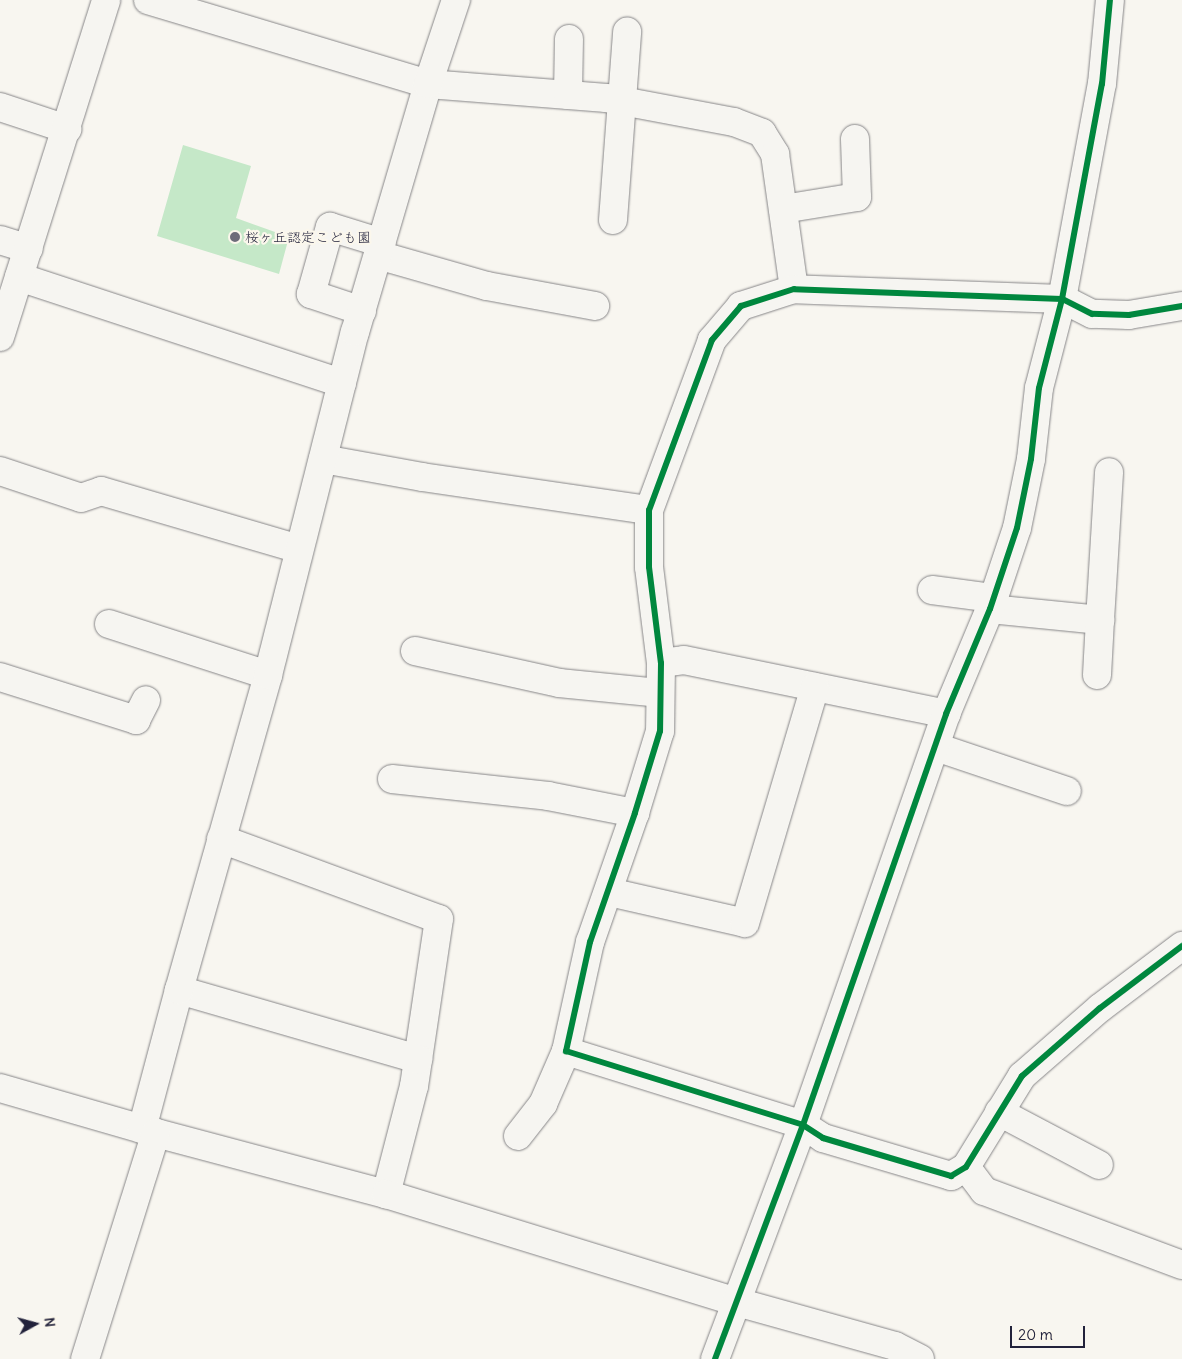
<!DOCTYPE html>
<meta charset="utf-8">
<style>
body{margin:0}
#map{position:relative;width:1182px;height:1359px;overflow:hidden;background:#f8f6f0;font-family:Delius,"Klee One",sans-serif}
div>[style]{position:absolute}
.green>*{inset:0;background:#c5e8c8}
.roads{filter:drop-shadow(0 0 1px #878688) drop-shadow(0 0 1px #878688)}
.minor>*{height:28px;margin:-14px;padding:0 14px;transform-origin:14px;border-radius:14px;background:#f6f5f1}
.cycleway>*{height:6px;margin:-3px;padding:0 3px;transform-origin:3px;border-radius:3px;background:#00873e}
.dots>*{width:14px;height:14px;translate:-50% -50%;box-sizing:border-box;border:2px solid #fbf7ec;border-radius:50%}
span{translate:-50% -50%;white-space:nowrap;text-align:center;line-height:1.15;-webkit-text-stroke:4.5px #fbf7ec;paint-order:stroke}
.poi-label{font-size:14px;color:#22223b}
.left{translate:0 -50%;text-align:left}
.north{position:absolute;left:10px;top:1299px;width:50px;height:50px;-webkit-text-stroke:4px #fbf7ec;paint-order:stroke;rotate:83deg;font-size:14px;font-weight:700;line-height:20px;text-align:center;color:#22223b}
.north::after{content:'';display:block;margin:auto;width:18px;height:22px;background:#22223b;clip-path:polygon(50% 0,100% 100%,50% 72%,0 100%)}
.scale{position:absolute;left:1010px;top:1326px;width:75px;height:22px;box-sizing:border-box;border:2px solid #22223b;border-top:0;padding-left:6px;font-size:15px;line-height:18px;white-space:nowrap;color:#22223b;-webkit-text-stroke:4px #fbf7ec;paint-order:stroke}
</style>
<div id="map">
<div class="green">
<i style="clip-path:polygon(183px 145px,251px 166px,236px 218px,289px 237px,279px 274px,157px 236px)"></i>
</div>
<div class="roads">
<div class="minor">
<i style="left:148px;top:0;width:292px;rotate:16.7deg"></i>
<i style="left:428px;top:84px;width:179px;rotate:4.5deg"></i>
<i style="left:606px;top:98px;width:130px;rotate:10.6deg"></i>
<i style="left:734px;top:122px;width:30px;rotate:21deg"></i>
<i style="left:762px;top:133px;width:25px;rotate:58deg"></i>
<i style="left:775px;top:154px;width:136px;rotate:82deg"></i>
<i style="left:568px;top:95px;width:56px;rotate:-89deg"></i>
<i style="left:0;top:107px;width:71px;rotate:18.2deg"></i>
<i style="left:783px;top:209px;width:75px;rotate:-9.2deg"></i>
<i style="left:857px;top:197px;width:58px;rotate:-92deg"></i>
<i style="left:613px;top:220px;width:189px;rotate:-85.7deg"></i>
<i style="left:0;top:240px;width:30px;rotate:17deg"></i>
<i style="left:378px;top:255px;width:113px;rotate:15.9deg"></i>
<i style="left:487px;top:286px;width:110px;rotate:10.5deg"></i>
<i style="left:19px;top:277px;width:340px;rotate:18.2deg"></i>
<i style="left:1182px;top:306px;width:54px;rotate:170.4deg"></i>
<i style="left:1129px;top:315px;width:37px;rotate:-178deg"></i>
<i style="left:1092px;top:314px;width:34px;rotate:-153deg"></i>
<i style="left:1062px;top:299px;width:268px;rotate:-177.9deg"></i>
<i style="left:794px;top:289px;width:56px;rotate:162.2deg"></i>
<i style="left:741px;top:306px;width:45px;rotate:130.5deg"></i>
<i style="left:712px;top:340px;width:181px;rotate:110.3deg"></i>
<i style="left:649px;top:510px;width:57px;rotate:90deg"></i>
<i style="left:649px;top:567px;width:97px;rotate:82.9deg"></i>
<i style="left:661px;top:663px;width:68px;rotate:90.8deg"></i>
<i style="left:660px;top:731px;width:86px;rotate:107deg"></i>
<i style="left:635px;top:813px;width:137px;rotate:109.2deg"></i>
<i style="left:590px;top:942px;width:112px;rotate:102.4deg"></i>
<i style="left:566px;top:1051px;width:248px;rotate:17.3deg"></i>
<i style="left:803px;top:1125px;width:24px;rotate:33deg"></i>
<i style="left:823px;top:1138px;width:134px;rotate:16.5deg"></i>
<i style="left:951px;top:1176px;width:17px;rotate:-31deg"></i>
<i style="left:966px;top:1167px;width:107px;rotate:-58.4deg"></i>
<i style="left:1022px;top:1076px;width:103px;rotate:-41.1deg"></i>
<i style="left:1100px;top:1008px;width:103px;rotate:-37.1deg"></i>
<i style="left:362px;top:311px;width:54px;rotate:-161.6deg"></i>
<i style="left:311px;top:294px;width:70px;rotate:-74.2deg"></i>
<i style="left:330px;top:227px;width:54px;rotate:17.1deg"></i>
<i style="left:0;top:337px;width:353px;rotate:-72.5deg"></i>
<i style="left:323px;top:459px;width:101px;rotate:10.3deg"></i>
<i style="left:422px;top:477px;width:229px;rotate:8.3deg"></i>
<i style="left:0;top:471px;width:85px;rotate:18.4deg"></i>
<i style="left:81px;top:498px;width:21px;rotate:-19deg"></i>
<i style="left:101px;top:491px;width:206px;rotate:16.3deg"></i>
<i style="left:932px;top:590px;width:62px;rotate:7.5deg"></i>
<i style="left:990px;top:609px;width:111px;rotate:5.7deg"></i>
<i style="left:1100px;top:620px;width:148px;rotate:-86.5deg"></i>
<i style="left:109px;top:624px;width:167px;rotate:17.8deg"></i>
<i style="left:415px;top:651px;width:148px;rotate:12.5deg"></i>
<i style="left:559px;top:683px;width:100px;rotate:5.7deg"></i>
<i style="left:661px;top:663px;width:23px;rotate:-7deg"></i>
<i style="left:684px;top:660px;width:268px;rotate:11.6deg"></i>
<i style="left:1097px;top:675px;width:55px;rotate:-86.9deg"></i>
<i style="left:0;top:677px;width:143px;rotate:17.5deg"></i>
<i style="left:136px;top:720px;width:22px;rotate:-63deg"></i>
<i style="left:936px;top:747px;width:138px;rotate:18.6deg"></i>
<i style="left:392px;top:779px;width:157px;rotate:6.2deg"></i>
<i style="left:548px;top:796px;width:89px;rotate:11.1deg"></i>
<i style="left:221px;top:839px;width:232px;rotate:20.2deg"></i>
<i style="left:439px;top:919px;width:169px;rotate:98.5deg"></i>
<i style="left:414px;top:1086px;width:112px;rotate:104.5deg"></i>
<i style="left:609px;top:892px;width:139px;rotate:12.8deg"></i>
<i style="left:745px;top:923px;width:246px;rotate:-73.5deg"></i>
<i style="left:179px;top:990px;width:249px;rotate:16.1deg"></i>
<i style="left:0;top:1088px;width:162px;rotate:16.1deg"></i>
<i style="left:156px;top:1133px;width:238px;rotate:14.9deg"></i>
<i style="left:386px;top:1194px;width:367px;rotate:17.1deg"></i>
<i style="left:737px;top:1302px;width:164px;rotate:15.6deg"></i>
<i style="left:895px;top:1346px;width:28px;rotate:27deg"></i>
<i style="left:999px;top:1112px;width:113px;rotate:27.9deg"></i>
<i style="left:142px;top:1129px;width:144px;rotate:-75.1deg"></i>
<i style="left:179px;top:990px;width:327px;rotate:-74.2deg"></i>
<i style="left:268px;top:675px;width:354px;rotate:-75.8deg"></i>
<i style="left:355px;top:332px;width:259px;rotate:-73.6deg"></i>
<i style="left:428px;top:84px;width:89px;rotate:-71.6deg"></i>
<i style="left:518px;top:1136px;width:41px;rotate:-52deg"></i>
<i style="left:543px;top:1104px;width:58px;rotate:-66.5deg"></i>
<i style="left:966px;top:1167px;width:30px;rotate:53deg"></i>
<i style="left:984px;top:1191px;width:211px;rotate:20.5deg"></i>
<i style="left:85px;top:1359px;width:237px;rotate:-72.6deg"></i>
<i style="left:715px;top:1359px;width:250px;rotate:-69.4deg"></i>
<i style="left:803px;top:1125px;width:435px;rotate:-70.8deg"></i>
<i style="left:946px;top:714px;width:114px;rotate:-67.3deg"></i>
<i style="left:990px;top:609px;width:85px;rotate:-71.6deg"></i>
<i style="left:1017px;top:528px;width:70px;rotate:-78.5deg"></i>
<i style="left:1031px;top:459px;width:71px;rotate:-83.6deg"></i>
<i style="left:1039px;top:388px;width:92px;rotate:-75.5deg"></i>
<i style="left:1062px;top:299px;width:219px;rotate:-79.5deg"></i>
<i style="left:1102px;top:84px;width:84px;rotate:-84.6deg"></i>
</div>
</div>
<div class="cycleway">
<i style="left:1182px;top:306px;width:54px;rotate:170.4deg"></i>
<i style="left:1129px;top:315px;width:37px;rotate:-178deg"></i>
<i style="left:1092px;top:314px;width:34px;rotate:-153deg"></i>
<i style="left:1062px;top:299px;width:268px;rotate:-177.9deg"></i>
<i style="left:794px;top:289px;width:56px;rotate:162.2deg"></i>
<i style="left:741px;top:306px;width:45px;rotate:130.5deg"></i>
<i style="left:712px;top:340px;width:181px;rotate:110.3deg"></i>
<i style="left:649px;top:510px;width:57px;rotate:90deg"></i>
<i style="left:649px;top:567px;width:97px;rotate:82.9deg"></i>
<i style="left:661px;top:663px;width:68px;rotate:90.8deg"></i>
<i style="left:660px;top:731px;width:86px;rotate:107deg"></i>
<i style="left:635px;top:813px;width:137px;rotate:109.2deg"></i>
<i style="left:590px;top:942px;width:112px;rotate:102.4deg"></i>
<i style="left:566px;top:1051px;width:248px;rotate:17.3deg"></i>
<i style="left:803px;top:1125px;width:24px;rotate:33deg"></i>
<i style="left:823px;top:1138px;width:134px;rotate:16.5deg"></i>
<i style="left:951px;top:1176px;width:17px;rotate:-31deg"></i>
<i style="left:966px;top:1167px;width:107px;rotate:-58.4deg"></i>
<i style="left:1022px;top:1076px;width:103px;rotate:-41.1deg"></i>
<i style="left:1100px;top:1008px;width:103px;rotate:-37.1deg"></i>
<i style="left:715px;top:1359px;width:250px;rotate:-69.4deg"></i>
<i style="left:803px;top:1125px;width:435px;rotate:-70.8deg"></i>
<i style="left:946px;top:714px;width:114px;rotate:-67.3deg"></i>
<i style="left:990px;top:609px;width:85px;rotate:-71.6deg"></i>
<i style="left:1017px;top:528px;width:70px;rotate:-78.5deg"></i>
<i style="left:1031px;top:459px;width:71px;rotate:-83.6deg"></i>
<i style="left:1039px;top:388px;width:92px;rotate:-75.5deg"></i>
<i style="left:1062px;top:299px;width:219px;rotate:-79.5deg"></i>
<i style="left:1102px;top:84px;width:84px;rotate:-84.6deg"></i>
</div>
<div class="dots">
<i style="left:235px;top:237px;background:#6d6c7a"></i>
</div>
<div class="poi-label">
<span class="left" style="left:245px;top:237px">桜ヶ丘認定こども園</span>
</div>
<div class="north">N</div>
<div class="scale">20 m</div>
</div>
